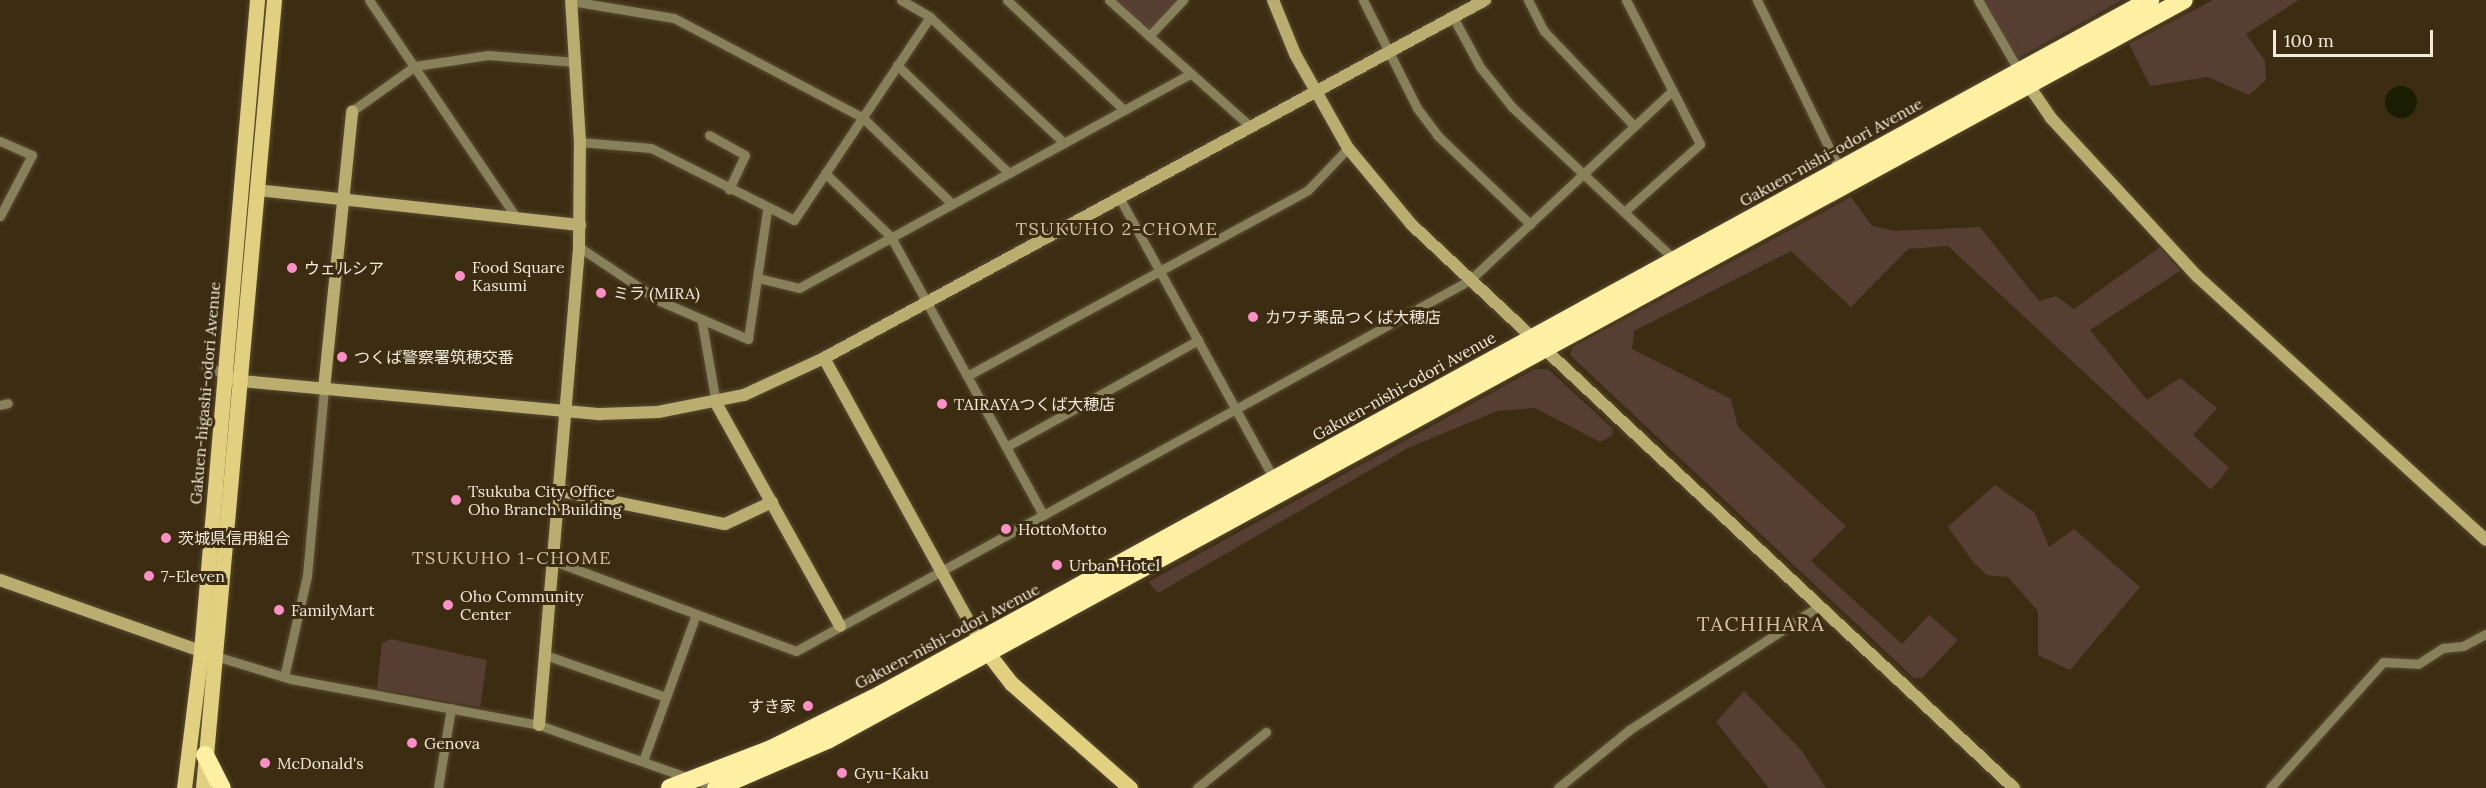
<!DOCTYPE html>
<meta charset="utf-8">
<style>
body{margin:0}
#map{position:relative;width:2486px;height:788px;overflow:hidden;background:#3c2d12;font-family:Lora,"Noto Sans JP",serif}
div>[style]{position:absolute}
.green>*{inset:0;background:#573e33}
.water>*{inset:0;background:#191d01}
.round{border-radius:50%}
.roads{filter:drop-shadow(0 0 2px #594b32) drop-shadow(0 0 2px #594b32)}
.street>*{height:9px;margin:-4.5px;padding:0 4.5px;transform-origin:4.5px;border-radius:4.5px;background:#87805a}
.secondary>*{height:12px;margin:-6px;padding:0 6px;transform-origin:6px;border-radius:6px;background:#b9ad6f}
.primary>*{height:15px;margin:-7.5px;padding:0 7.5px;transform-origin:7.5px;border-radius:7.5px;background:#e0d07f}
.highway>*{height:18px;margin:-9px;padding:0 9px;transform-origin:9px;border-radius:9px;background:#fff0a3}
.dots>*{width:16px;height:16px;translate:-50% -50%;box-sizing:border-box;border:3px solid #3c2d12;border-radius:50%}
span{translate:-50% -50%;white-space:nowrap;text-align:center;line-height:1.15;-webkit-text-stroke:6px #3c2d12;paint-order:stroke}
.street-label{font-size:16px;color:#f4eadb}
.poi-label{font-size:16px;color:#f4eadb}
.left{translate:0 -50%;text-align:left}
.right{translate:-100% -50%;text-align:right}
.neighbourhood-label{font-size:18px;color:#d5c2a4;letter-spacing:1.5px}
.quarter-label{font-size:20px;color:#d5c2a4;letter-spacing:1.5px}
.scale{position:absolute;left:2273px;top:30px;width:160px;height:27px;box-sizing:border-box;border:3px solid #f4eadb;border-top:0;padding-left:8px;font-size:18px;line-height:21px;white-space:nowrap;color:#f4eadb;-webkit-text-stroke:4px #3c2d12;paint-order:stroke}
</style>
<div id="map">
<div class="green">
<i style="clip-path:polygon(1114px 0,1186px 0,1154px 35px)"></i>
<i style="clip-path:polygon(1983px 0,2122px 0,2018px 58px)"></i>
<i style="clip-path:polygon(2213px 0,2299px 0,2246px 34px,2265px 61px,2266px 80px,2249px 95px,2208px 77px,2150px 86px,2129px 44px)"></i>
<i style="clip-path:polygon(1851px 197px,1872px 226px,1895px 231px,1980px 227px,2039px 301px,2056px 296px,2074px 309px,2160px 247px,2180px 271px,2090px 330px,2147px 400px,2180px 378px,2217px 408px,2193px 435px,2229px 468px,2211px 490px,1948px 246px,1908px 249px,1851px 307px,1791px 251px,1634px 331px,1632px 349px,1731px 399px,1738px 427px,1846px 526px,1811px 561px,1902px 644px,1929px 615px,1958px 640px,1922px 678px,1914px 678px,1570px 355px,1573px 347px)"></i>
<i style="clip-path:polygon(1535px 369px,1548px 369px,1613px 429px,1612px 436px,1600px 442px,1535px 408px,1497px 411px,1408px 448px,1158px 593px,1148px 582px)"></i>
<i style="clip-path:polygon(1995px 485px,2035px 513px,2049px 547px,2074px 529px,2140px 587px,2070px 670px,2038px 655px,2038px 611px,2008px 577px,1987px 575px,1974px 563px,1948px 527px)"></i>
<i style="clip-path:polygon(391px 639px,487px 660px,480px 707px,377px 689px,382px 643px)"></i>
<i style="clip-path:polygon(1744px 691px,1802px 751px,1826px 788px,1769px 788px,1716px 722px)"></i>
</div>
<div class="water">
<i class="round" style="left:2385px;top:86px;width:32px;height:32px"></i>
</div>
<div class="roads">
<div class="street">
<i style="left:369px;top:0;width:257px;rotate:55.9deg"></i>
<i style="left:901px;top:0;width:34px;rotate:30deg"></i>
<i style="left:930px;top:17px;width:184px;rotate:43.2deg"></i>
<i style="left:1007px;top:0;width:161px;rotate:43.2deg"></i>
<i style="left:1109px;top:0;width:188px;rotate:41.8deg"></i>
<i style="left:1363px;top:0;width:121px;rotate:63.4deg"></i>
<i style="left:1417px;top:108px;width:34px;rotate:53deg"></i>
<i style="left:1437px;top:135px;width:129px;rotate:43.7deg"></i>
<i style="left:1528px;top:0;width:35px;rotate:63deg"></i>
<i style="left:1544px;top:31px;width:131px;rotate:46.5deg"></i>
<i style="left:1757px;top:0;width:191px;rotate:64deg"></i>
<i style="left:1978px;top:0;width:82px;rotate:60deg"></i>
<i style="left:571px;top:1px;width:104px;rotate:9.4deg"></i>
<i style="left:674px;top:18px;width:212px;rotate:27.8deg"></i>
<i style="left:862px;top:117px;width:125px;rotate:44deg"></i>
<i style="left:1453px;top:17px;width:57px;rotate:61.6deg"></i>
<i style="left:1480px;top:67px;width:51px;rotate:51.3deg"></i>
<i style="left:1512px;top:107px;width:224px;rotate:43.2deg"></i>
<i style="left:1149px;top:36px;width:50px;rotate:-46.6deg"></i>
<i style="left:897px;top:65px;width:156px;rotate:44deg"></i>
<i style="left:352px;top:111px;width:77px;rotate:-35.5deg"></i>
<i style="left:415px;top:66px;width:74px;rotate:-8.6deg"></i>
<i style="left:488px;top:55px;width:88px;rotate:4.5deg"></i>
<i style="left:709px;top:135px;width:41px;rotate:29.1deg"></i>
<i style="left:745px;top:155px;width:38px;rotate:115deg"></i>
<i style="left:0;top:141px;width:35px;rotate:24deg"></i>
<i style="left:32px;top:155px;width:69px;rotate:117.7deg"></i>
<i style="left:580px;top:142px;width:71px;rotate:4.8deg"></i>
<i style="left:651px;top:148px;width:160px;rotate:26.7deg"></i>
<i style="left:794px;top:220px;width:244px;rotate:-56.2deg"></i>
<i style="left:825px;top:173px;width:92px;rotate:44.1deg"></i>
<i style="left:891px;top:237px;width:317px;rotate:61.3deg"></i>
<i style="left:1119px;top:197px;width:322px;rotate:61.2deg"></i>
<i style="left:1624px;top:212px;width:102px;rotate:-41.8deg"></i>
<i style="left:1700px;top:144px;width:162px;rotate:-117.2deg"></i>
<i style="left:579px;top:247px;width:97px;rotate:33.7deg"></i>
<i style="left:660px;top:301px;width:96px;rotate:23.4deg"></i>
<i style="left:748px;top:339px;width:129px;rotate:-81.6deg"></i>
<i style="left:758px;top:278px;width:42px;rotate:13.7deg"></i>
<i style="left:799px;top:288px;width:447px;rotate:-28.7deg"></i>
<i style="left:702px;top:323px;width:81px;rotate:80.1deg"></i>
<i style="left:205px;top:365px;width:22px;rotate:27deg"></i>
<i style="left:967px;top:376px;width:388px;rotate:-28.6deg"></i>
<i style="left:1308px;top:190px;width:58px;rotate:-46.4deg"></i>
<i style="left:0;top:405px;width:8px;rotate:-14deg"></i>
<i style="left:1006px;top:447px;width:220px;rotate:-29.1deg"></i>
<i style="left:554px;top:561px;width:258px;rotate:20.4deg"></i>
<i style="left:796px;top:651px;width:769px;rotate:-28.83deg"></i>
<i style="left:1470px;top:280px;width:275px;rotate:-43.1deg"></i>
<i style="left:212px;top:655px;width:83px;rotate:16.9deg"></i>
<i style="left:291px;top:679px;width:252px;rotate:10.5deg"></i>
<i style="left:539px;top:725px;width:189px;rotate:19.5deg"></i>
<i style="left:545px;top:655px;width:128px;rotate:19.1deg"></i>
<i style="left:284px;top:677px;width:104px;rotate:-77.2deg"></i>
<i style="left:307px;top:576px;width:188px;rotate:-84.8deg"></i>
<i style="left:644px;top:758px;width:153px;rotate:-70.1deg"></i>
<i style="left:438px;top:788px;width:81px;rotate:-80.8deg"></i>
<i style="left:1197px;top:788px;width:89px;rotate:-39.1deg"></i>
<i style="left:1558px;top:788px;width:92px;rotate:-39.2deg"></i>
<i style="left:1629px;top:730px;width:227px;rotate:-33.1deg"></i>
<i style="left:2270px;top:788px;width:169px;rotate:-48.1deg"></i>
<i style="left:2383px;top:662px;width:35px;rotate:3deg"></i>
<i style="left:2418px;top:664px;width:30px;rotate:-33deg"></i>
<i style="left:2443px;top:648px;width:20px;rotate:-6deg"></i>
<i style="left:2463px;top:646px;width:26px;rotate:-28deg"></i>
</div>
<div class="secondary">
<i style="left:1273px;top:0;width:58px;rotate:67.8deg"></i>
<i style="left:1295px;top:54px;width:108px;rotate:60.6deg"></i>
<i style="left:1348px;top:148px;width:99px;rotate:50.3deg"></i>
<i style="left:1411px;top:224px;width:826px;rotate:43.09deg"></i>
<i style="left:2025px;top:80px;width:46px;rotate:55.6deg"></i>
<i style="left:2051px;top:118px;width:215px;rotate:47.3deg"></i>
<i style="left:2197px;top:276px;width:391px;rotate:42.4deg"></i>
<i style="left:257px;top:190px;width:325px;rotate:6.2deg"></i>
<i style="left:824px;top:358px;width:322px;rotate:61.2deg"></i>
<i style="left:225px;top:375px;width:17px;rotate:21deg"></i>
<i style="left:241px;top:381px;width:361px;rotate:5.3deg"></i>
<i style="left:600px;top:414px;width:58px;rotate:-2deg"></i>
<i style="left:658px;top:412px;width:88px;rotate:-11.2deg"></i>
<i style="left:744px;top:395px;width:88px;rotate:-24.8deg"></i>
<i style="left:824px;top:358px;width:752px;rotate:-28.44deg"></i>
<i style="left:324px;top:389px;width:279px;rotate:-84.2deg"></i>
<i style="left:716px;top:403px;width:255px;rotate:60.9deg"></i>
<i style="left:561px;top:491px;width:167px;rotate:11.4deg"></i>
<i style="left:725px;top:524px;width:52px;rotate:-25.1deg"></i>
<i style="left:0;top:580px;width:213px;rotate:19.5deg"></i>
<i style="left:539px;top:725px;width:480px;rotate:-85.2deg"></i>
<i style="left:579px;top:247px;width:105px;rotate:-89.5deg"></i>
<i style="left:580px;top:142px;width:142px;rotate:-93.6deg"></i>
</div>
<div class="primary">
<i style="left:980px;top:643px;width:51px;rotate:52.2deg"></i>
<i style="left:1011px;top:683px;width:159px;rotate:41.4deg"></i>
<i style="left:184px;top:788px;width:138px;rotate:-82.9deg"></i>
<i style="left:201px;top:651px;width:653px;rotate:-85.08deg"></i>
<i style="left:203px;top:788px;width:791px;rotate:-84.85deg"></i>
</div>
<div class="highway">
<i style="left:205px;top:755px;width:37px;rotate:63deg"></i>
<i style="left:670px;top:788px;width:108px;rotate:-21.1deg"></i>
<i style="left:771px;top:749px;width:122px;rotate:-26.4deg"></i>
<i style="left:880px;top:695px;width:1448px;rotate:-28.69deg"></i>
<i style="left:716px;top:788px;width:123px;rotate:-23.4deg"></i>
<i style="left:829px;top:739px;width:1543px;rotate:-28.61deg"></i>
</div>
</div>
<div class="dots">
<i style="left:292px;top:268px;background:#fb8fc6"></i>
<i style="left:460px;top:276px;background:#fb8fc6"></i>
<i style="left:601px;top:293px;background:#fb8fc6"></i>
<i style="left:1253px;top:317px;background:#fb8fc6"></i>
<i style="left:342px;top:357px;background:#fb8fc6"></i>
<i style="left:942px;top:404px;background:#fb8fc6"></i>
<i style="left:456px;top:500px;background:#fb8fc6"></i>
<i style="left:1006px;top:529px;background:#fb8fc6"></i>
<i style="left:166px;top:538px;background:#fb8fc6"></i>
<i style="left:1057px;top:565px;background:#fb8fc6"></i>
<i style="left:149px;top:576px;background:#fb8fc6"></i>
<i style="left:448px;top:605px;background:#fb8fc6"></i>
<i style="left:279px;top:610px;background:#fb8fc6"></i>
<i style="left:808px;top:706px;background:#fb8fc6"></i>
<i style="left:412px;top:743px;background:#fb8fc6"></i>
<i style="left:265px;top:763px;background:#fb8fc6"></i>
<i style="left:842px;top:773px;background:#fb8fc6"></i>
</div>
<div class="street-label">
<span style="left:1831px;top:152px;rotate:-29deg">Gakuen-nishi-odori Avenue</span>
<span style="left:1404px;top:386px;rotate:-29deg">Gakuen-nishi-odori Avenue</span>
<span style="left:205px;top:393px;rotate:-85deg">Gakuen-higashi-odori Avenue</span>
<span style="left:947px;top:636px;rotate:-28deg">Gakuen-nishi-odori Avenue</span>
</div>
<div class="poi-label">
<span class="left" style="left:472px;top:276px">Food Square<br>Kasumi</span>
<span class="left" style="left:304px;top:268px">ウェルシア</span>
<span class="left" style="left:613px;top:293px">ミラ (MIRA)</span>
<span class="left" style="left:1265px;top:317px">カワチ薬品つくば大穂店</span>
<span class="left" style="left:354px;top:357px">つくば警察署筑穂交番</span>
<span class="left" style="left:954px;top:404px">TAIRAYAつくば大穂店</span>
<span class="left" style="left:468px;top:500px">Tsukuba City Office<br>Oho Branch Building</span>
<span class="left" style="left:1018px;top:529px">HottoMotto</span>
<span class="left" style="left:178px;top:538px">茨城県信用組合</span>
<span class="left" style="left:1069px;top:565px">Urban Hotel</span>
<span class="left" style="left:161px;top:576px">7-Eleven</span>
<span class="left" style="left:460px;top:605px">Oho Community<br>Center</span>
<span class="left" style="left:291px;top:610px">FamilyMart</span>
<span class="right" style="left:796px;top:706px">すき家</span>
<span class="left" style="left:424px;top:743px">Genova</span>
<span class="left" style="left:277px;top:763px">McDonald's</span>
<span class="left" style="left:854px;top:773px">Gyu-Kaku</span>
</div>
<div class="neighbourhood-label">
<span style="left:1117px;top:229px">TSUKUHO 2-CHOME</span>
<span style="left:512px;top:558px">TSUKUHO 1-CHOME</span>
</div>
<div class="quarter-label">
<span style="left:1761px;top:623px">TACHIHARA</span>
</div>
<div class="scale">100 m</div>
</div>
